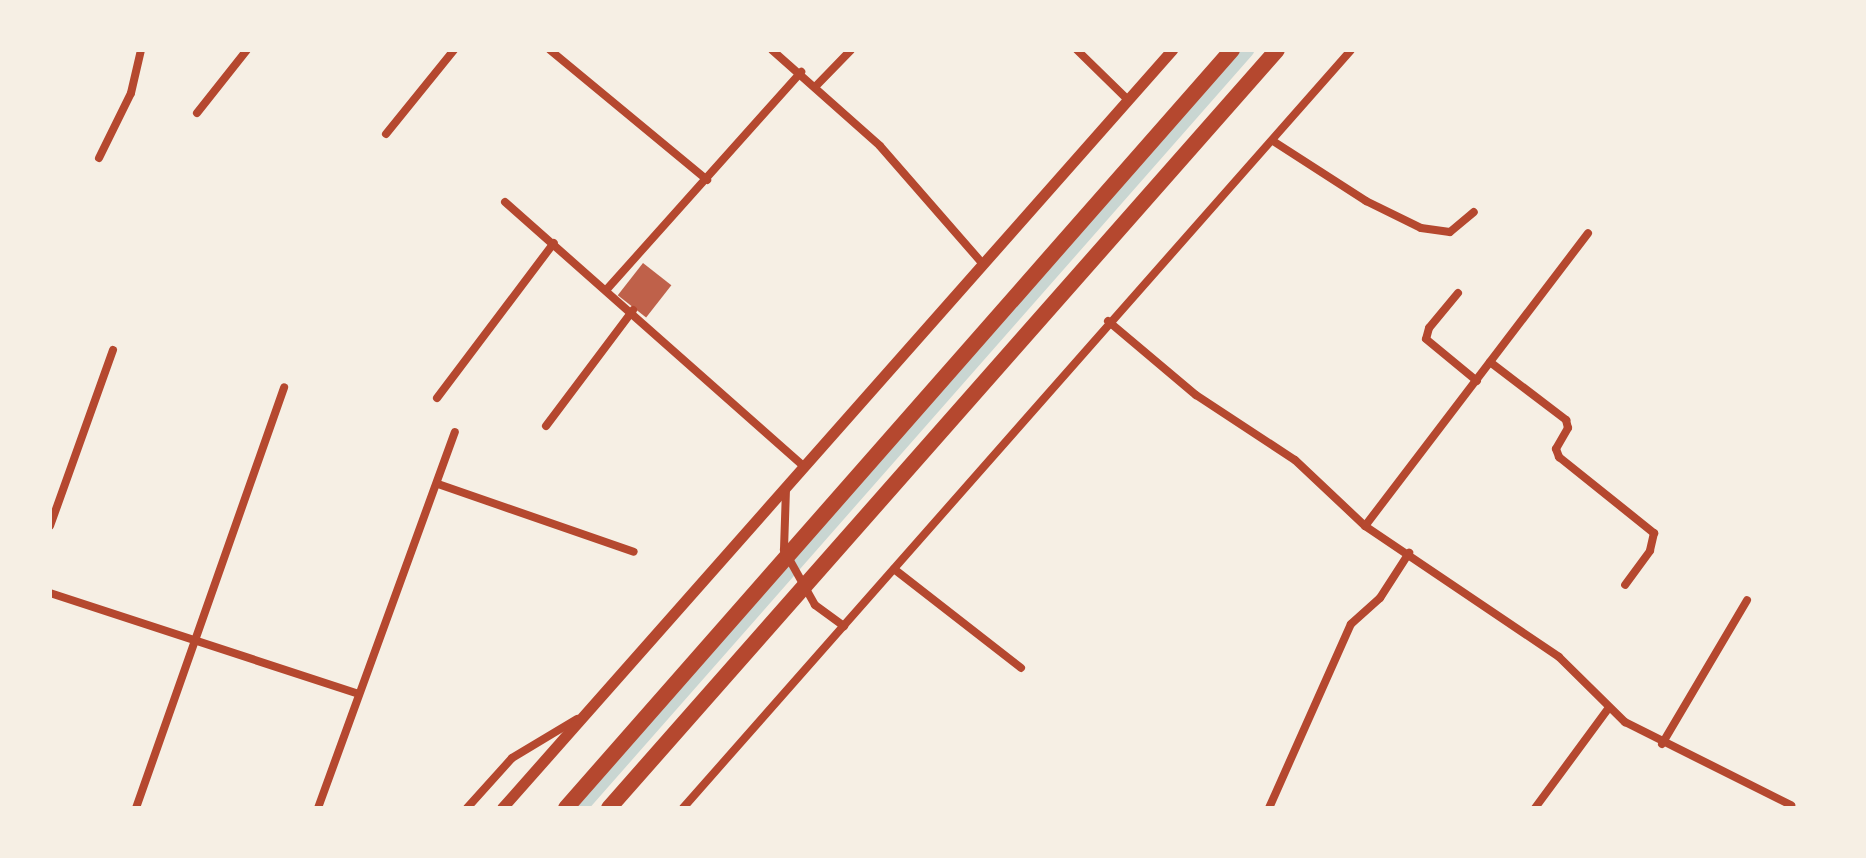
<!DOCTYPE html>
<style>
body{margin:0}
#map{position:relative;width:1866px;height:858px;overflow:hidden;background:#f6efe4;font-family:"Titillium Web",sans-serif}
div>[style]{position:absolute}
.canal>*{height:16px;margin:-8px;padding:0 8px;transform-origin:8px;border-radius:8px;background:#c9d6d2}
.building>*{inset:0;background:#bf614a;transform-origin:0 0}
.minor>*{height:8px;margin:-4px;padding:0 4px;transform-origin:4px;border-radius:4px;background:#b5482f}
.tertiary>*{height:11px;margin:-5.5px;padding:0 5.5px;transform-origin:5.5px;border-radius:5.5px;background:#b5482f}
.motorway>*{height:16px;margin:-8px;padding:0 8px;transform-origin:8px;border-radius:8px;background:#b5482f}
span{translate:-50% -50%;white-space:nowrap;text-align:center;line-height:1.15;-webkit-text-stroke:6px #f6efe4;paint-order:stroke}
.frame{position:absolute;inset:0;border:52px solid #f6efe4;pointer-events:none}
</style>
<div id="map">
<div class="canal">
<i style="left:579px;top:808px;width:1010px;rotate:-48.65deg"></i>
</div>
<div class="building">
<i style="left:643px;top:263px;width:36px;height:41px;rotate:38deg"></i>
</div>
<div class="minor">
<i style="left:550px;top:50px;width:204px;rotate:39.6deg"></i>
<i style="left:772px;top:50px;width:144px;rotate:41.6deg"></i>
<i style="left:880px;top:146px;width:157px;rotate:48.9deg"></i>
<i style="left:1077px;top:50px;width:71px;rotate:44.4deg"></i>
<i style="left:816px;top:86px;width:50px;rotate:-45.8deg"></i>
<i style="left:197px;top:113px;width:80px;rotate:-51.6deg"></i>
<i style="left:386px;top:134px;width:108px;rotate:-51deg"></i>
<i style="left:1273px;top:141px;width:111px;rotate:32.8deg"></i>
<i style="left:1366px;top:201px;width:61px;rotate:26.1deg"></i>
<i style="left:1421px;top:228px;width:29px;rotate:8deg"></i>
<i style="left:1450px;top:232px;width:31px;rotate:-40deg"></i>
<i style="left:99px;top:158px;width:72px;rotate:-63.8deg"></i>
<i style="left:131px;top:93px;width:44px;rotate:-76.9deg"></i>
<i style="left:505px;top:202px;width:400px;rotate:41.5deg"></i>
<i style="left:608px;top:288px;width:290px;rotate:-48.2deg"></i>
<i style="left:1458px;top:293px;width:45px;rotate:129.6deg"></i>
<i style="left:1429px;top:328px;width:11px;rotate:105deg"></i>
<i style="left:1426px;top:339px;width:66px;rotate:39.5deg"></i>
<i style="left:1108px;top:321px;width:115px;rotate:40.1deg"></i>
<i style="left:1196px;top:395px;width:118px;rotate:33.3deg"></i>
<i style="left:1295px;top:460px;width:96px;rotate:43.3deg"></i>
<i style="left:1365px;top:526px;width:234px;rotate:34deg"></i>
<i style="left:1559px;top:657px;width:93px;rotate:44.6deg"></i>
<i style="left:1625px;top:722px;width:186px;rotate:26.6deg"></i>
<i style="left:1490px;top:362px;width:96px;rotate:37.3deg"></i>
<i style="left:1566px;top:420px;width:8px;rotate:76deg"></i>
<i style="left:1568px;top:428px;width:24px;rotate:120deg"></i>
<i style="left:1556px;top:449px;width:9px;rotate:69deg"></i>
<i style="left:1559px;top:457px;width:122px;rotate:38.7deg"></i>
<i style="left:1654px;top:533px;width:18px;rotate:103deg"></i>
<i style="left:1650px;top:551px;width:42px;rotate:126.3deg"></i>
<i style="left:437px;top:398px;width:194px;rotate:-53deg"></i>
<i style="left:546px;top:426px;width:145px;rotate:-53.1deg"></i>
<i style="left:438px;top:484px;width:207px;rotate:19.1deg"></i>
<i style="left:786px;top:489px;width:61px;rotate:91.9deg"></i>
<i style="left:784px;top:550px;width:63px;rotate:60.6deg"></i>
<i style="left:815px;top:605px;width:36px;rotate:36deg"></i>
<i style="left:50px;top:526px;width:187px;rotate:-70.3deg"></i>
<i style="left:1365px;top:526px;width:368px;rotate:-52.7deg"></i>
<i style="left:894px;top:569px;width:161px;rotate:37.9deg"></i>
<i style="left:50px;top:593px;width:325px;rotate:18.1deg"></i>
<i style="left:1662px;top:744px;width:167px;rotate:-59.4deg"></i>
<i style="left:136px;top:808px;width:446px;rotate:-70.6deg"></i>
<i style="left:318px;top:808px;width:400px;rotate:-70deg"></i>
<i style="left:467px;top:808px;width:67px;rotate:-48deg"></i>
<i style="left:512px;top:758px;width:76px;rotate:-31deg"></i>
<i style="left:683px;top:808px;width:1010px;rotate:-48.61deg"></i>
<i style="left:1269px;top:808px;width:201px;rotate:-66deg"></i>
<i style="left:1351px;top:624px;width:39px;rotate:-42deg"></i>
<i style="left:1380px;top:598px;width:54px;rotate:-57.2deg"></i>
<i style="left:1535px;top:808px;width:123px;rotate:-53.6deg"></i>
</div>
<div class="tertiary">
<i style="left:502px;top:808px;width:1012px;rotate:-48.53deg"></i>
</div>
<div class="motorway">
<i style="left:566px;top:808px;width:1009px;rotate:-48.7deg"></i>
<i style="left:609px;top:808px;width:1010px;rotate:-48.61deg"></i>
</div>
<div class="frame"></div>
</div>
